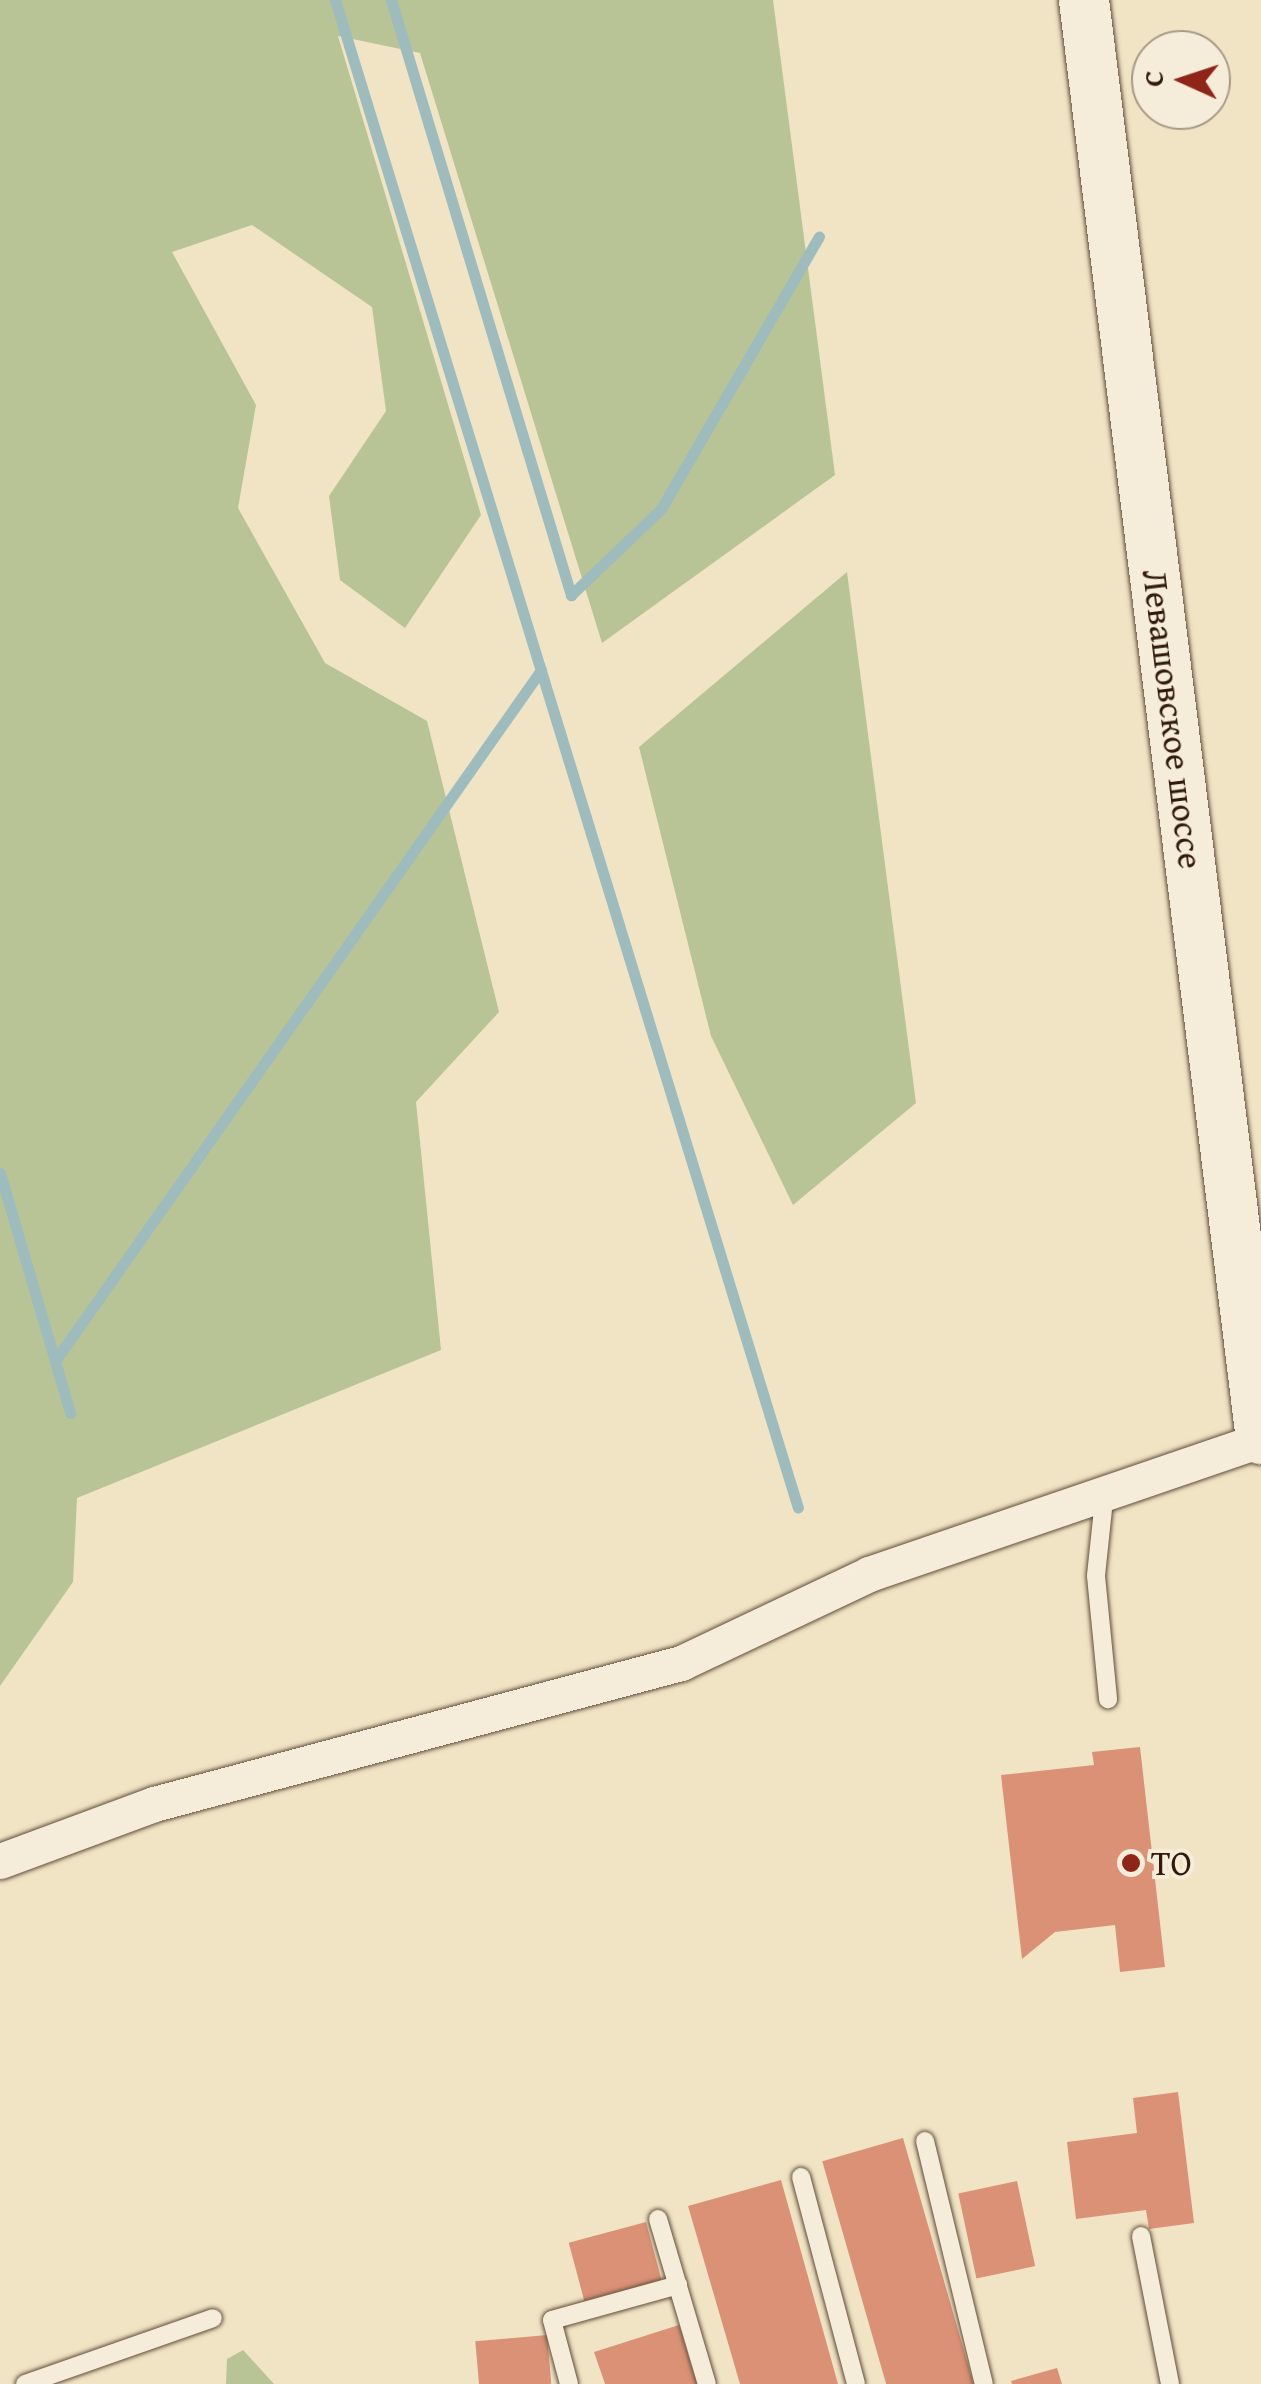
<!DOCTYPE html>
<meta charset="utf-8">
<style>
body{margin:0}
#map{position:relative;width:1261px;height:2384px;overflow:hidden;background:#f0e4c4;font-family:"Gentium Book Plus",serif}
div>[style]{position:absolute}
.green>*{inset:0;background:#b8c495}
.stream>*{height:11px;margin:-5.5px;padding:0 5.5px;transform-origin:5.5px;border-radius:5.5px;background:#9ebcbd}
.building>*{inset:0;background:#da9176;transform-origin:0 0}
.roads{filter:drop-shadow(0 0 2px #614c3a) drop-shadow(0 0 2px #614c3a)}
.lane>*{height:18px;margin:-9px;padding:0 9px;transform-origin:9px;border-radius:9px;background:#f5edd9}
.street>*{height:35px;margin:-17.5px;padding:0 17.5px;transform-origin:17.5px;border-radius:17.5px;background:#f5edd9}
.secondary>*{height:50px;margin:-25px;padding:0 25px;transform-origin:25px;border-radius:25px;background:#f5edd9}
.dots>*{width:28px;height:28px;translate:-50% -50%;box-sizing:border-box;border:5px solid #f5edd9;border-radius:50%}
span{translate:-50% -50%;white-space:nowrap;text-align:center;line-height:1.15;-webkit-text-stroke:8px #f5edd9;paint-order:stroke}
.street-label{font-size:35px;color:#311a0c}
.poi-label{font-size:35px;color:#311a0c}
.left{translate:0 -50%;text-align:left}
.north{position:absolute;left:1131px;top:30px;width:100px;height:100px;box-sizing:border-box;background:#f5edd9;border:2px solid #a79987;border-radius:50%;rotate:273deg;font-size:28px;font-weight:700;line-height:40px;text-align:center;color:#311a0c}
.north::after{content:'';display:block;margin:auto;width:35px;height:45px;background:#8f2418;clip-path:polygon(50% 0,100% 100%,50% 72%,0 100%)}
</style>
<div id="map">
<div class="green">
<i style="clip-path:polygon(0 0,773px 0,835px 475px,602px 643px,420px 53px,338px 36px,481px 515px,405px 628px,340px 580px,329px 496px,386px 411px,372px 307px,252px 225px,172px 252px,256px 405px,238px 508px,325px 663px,427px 721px,499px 1012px,416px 1102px,441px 1350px,77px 1498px,73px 1582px,0 1686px)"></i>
<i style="clip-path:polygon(847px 572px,916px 1103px,793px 1205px,711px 1036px,639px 747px)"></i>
<i style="clip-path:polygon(243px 2350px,274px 2384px,226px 2384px,227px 2359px)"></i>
</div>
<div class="stream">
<i style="left:335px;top:0;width:1577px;rotate:72.93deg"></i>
<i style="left:391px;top:0;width:622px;rotate:73.17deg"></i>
<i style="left:571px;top:595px;width:124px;rotate:-43.7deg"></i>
<i style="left:661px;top:509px;width:315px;rotate:-59.9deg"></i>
<i style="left:0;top:1173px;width:250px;rotate:73.7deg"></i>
<i style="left:55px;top:1361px;width:845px;rotate:-54.88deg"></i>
</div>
<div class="building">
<i style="clip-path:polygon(1140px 1747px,1165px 1967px,1120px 1972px,1115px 1925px,1055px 1932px,1022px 1959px,1001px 1775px,1094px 1765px,1092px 1752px)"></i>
<i style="clip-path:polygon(1178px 2092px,1194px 2223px,1149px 2229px,1146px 2210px,1076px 2219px,1067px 2142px,1137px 2133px,1133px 2098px)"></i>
<i style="left:903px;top:2138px;width:256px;height:84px;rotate:74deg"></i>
<i style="clip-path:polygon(781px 2180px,838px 2384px,740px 2384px,688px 2206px)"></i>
<i style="left:1017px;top:2181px;width:87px;height:60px;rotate:78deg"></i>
<i style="left:646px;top:2222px;width:60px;height:80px;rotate:75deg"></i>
<i style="clip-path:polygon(679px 2325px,697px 2384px,605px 2384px,594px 2352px)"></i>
<i style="left:547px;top:2335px;width:49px;height:72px;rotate:85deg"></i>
<i style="clip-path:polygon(1057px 2368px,1062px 2384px,1012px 2384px,1011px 2381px)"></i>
</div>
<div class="roads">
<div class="lane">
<i style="left:1105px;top:1490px;width:86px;rotate:96deg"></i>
<i style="left:1096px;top:1576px;width:124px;rotate:84.4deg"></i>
<i style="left:925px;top:2141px;width:250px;rotate:76.4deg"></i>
<i style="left:801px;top:2177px;width:214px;rotate:75.1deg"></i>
<i style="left:658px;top:2219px;width:172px;rotate:73.5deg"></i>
<i style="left:1141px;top:2236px;width:151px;rotate:78.9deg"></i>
<i style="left:25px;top:2384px;width:199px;rotate:-19.3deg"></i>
<i style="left:569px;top:2384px;width:66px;rotate:-104.9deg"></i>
<i style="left:552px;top:2320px;width:131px;rotate:-15.5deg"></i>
</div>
<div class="street">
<i style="left:0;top:1861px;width:164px;rotate:-20.3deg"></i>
<i style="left:154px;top:1804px;width:546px;rotate:-14.98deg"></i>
<i style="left:681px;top:1663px;width:208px;rotate:-25.3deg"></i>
<i style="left:869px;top:1574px;width:414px;rotate:-18.9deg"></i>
</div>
<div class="secondary">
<i style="left:1084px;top:0;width:1450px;rotate:82.99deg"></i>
</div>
</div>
<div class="dots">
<i style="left:1131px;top:1863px;background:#8f2418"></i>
</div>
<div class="street-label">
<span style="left:1173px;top:719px;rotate:83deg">Левашовское шоссе</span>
</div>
<div class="poi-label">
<span class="left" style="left:1151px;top:1863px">ТО</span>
</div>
<div class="north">С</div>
</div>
